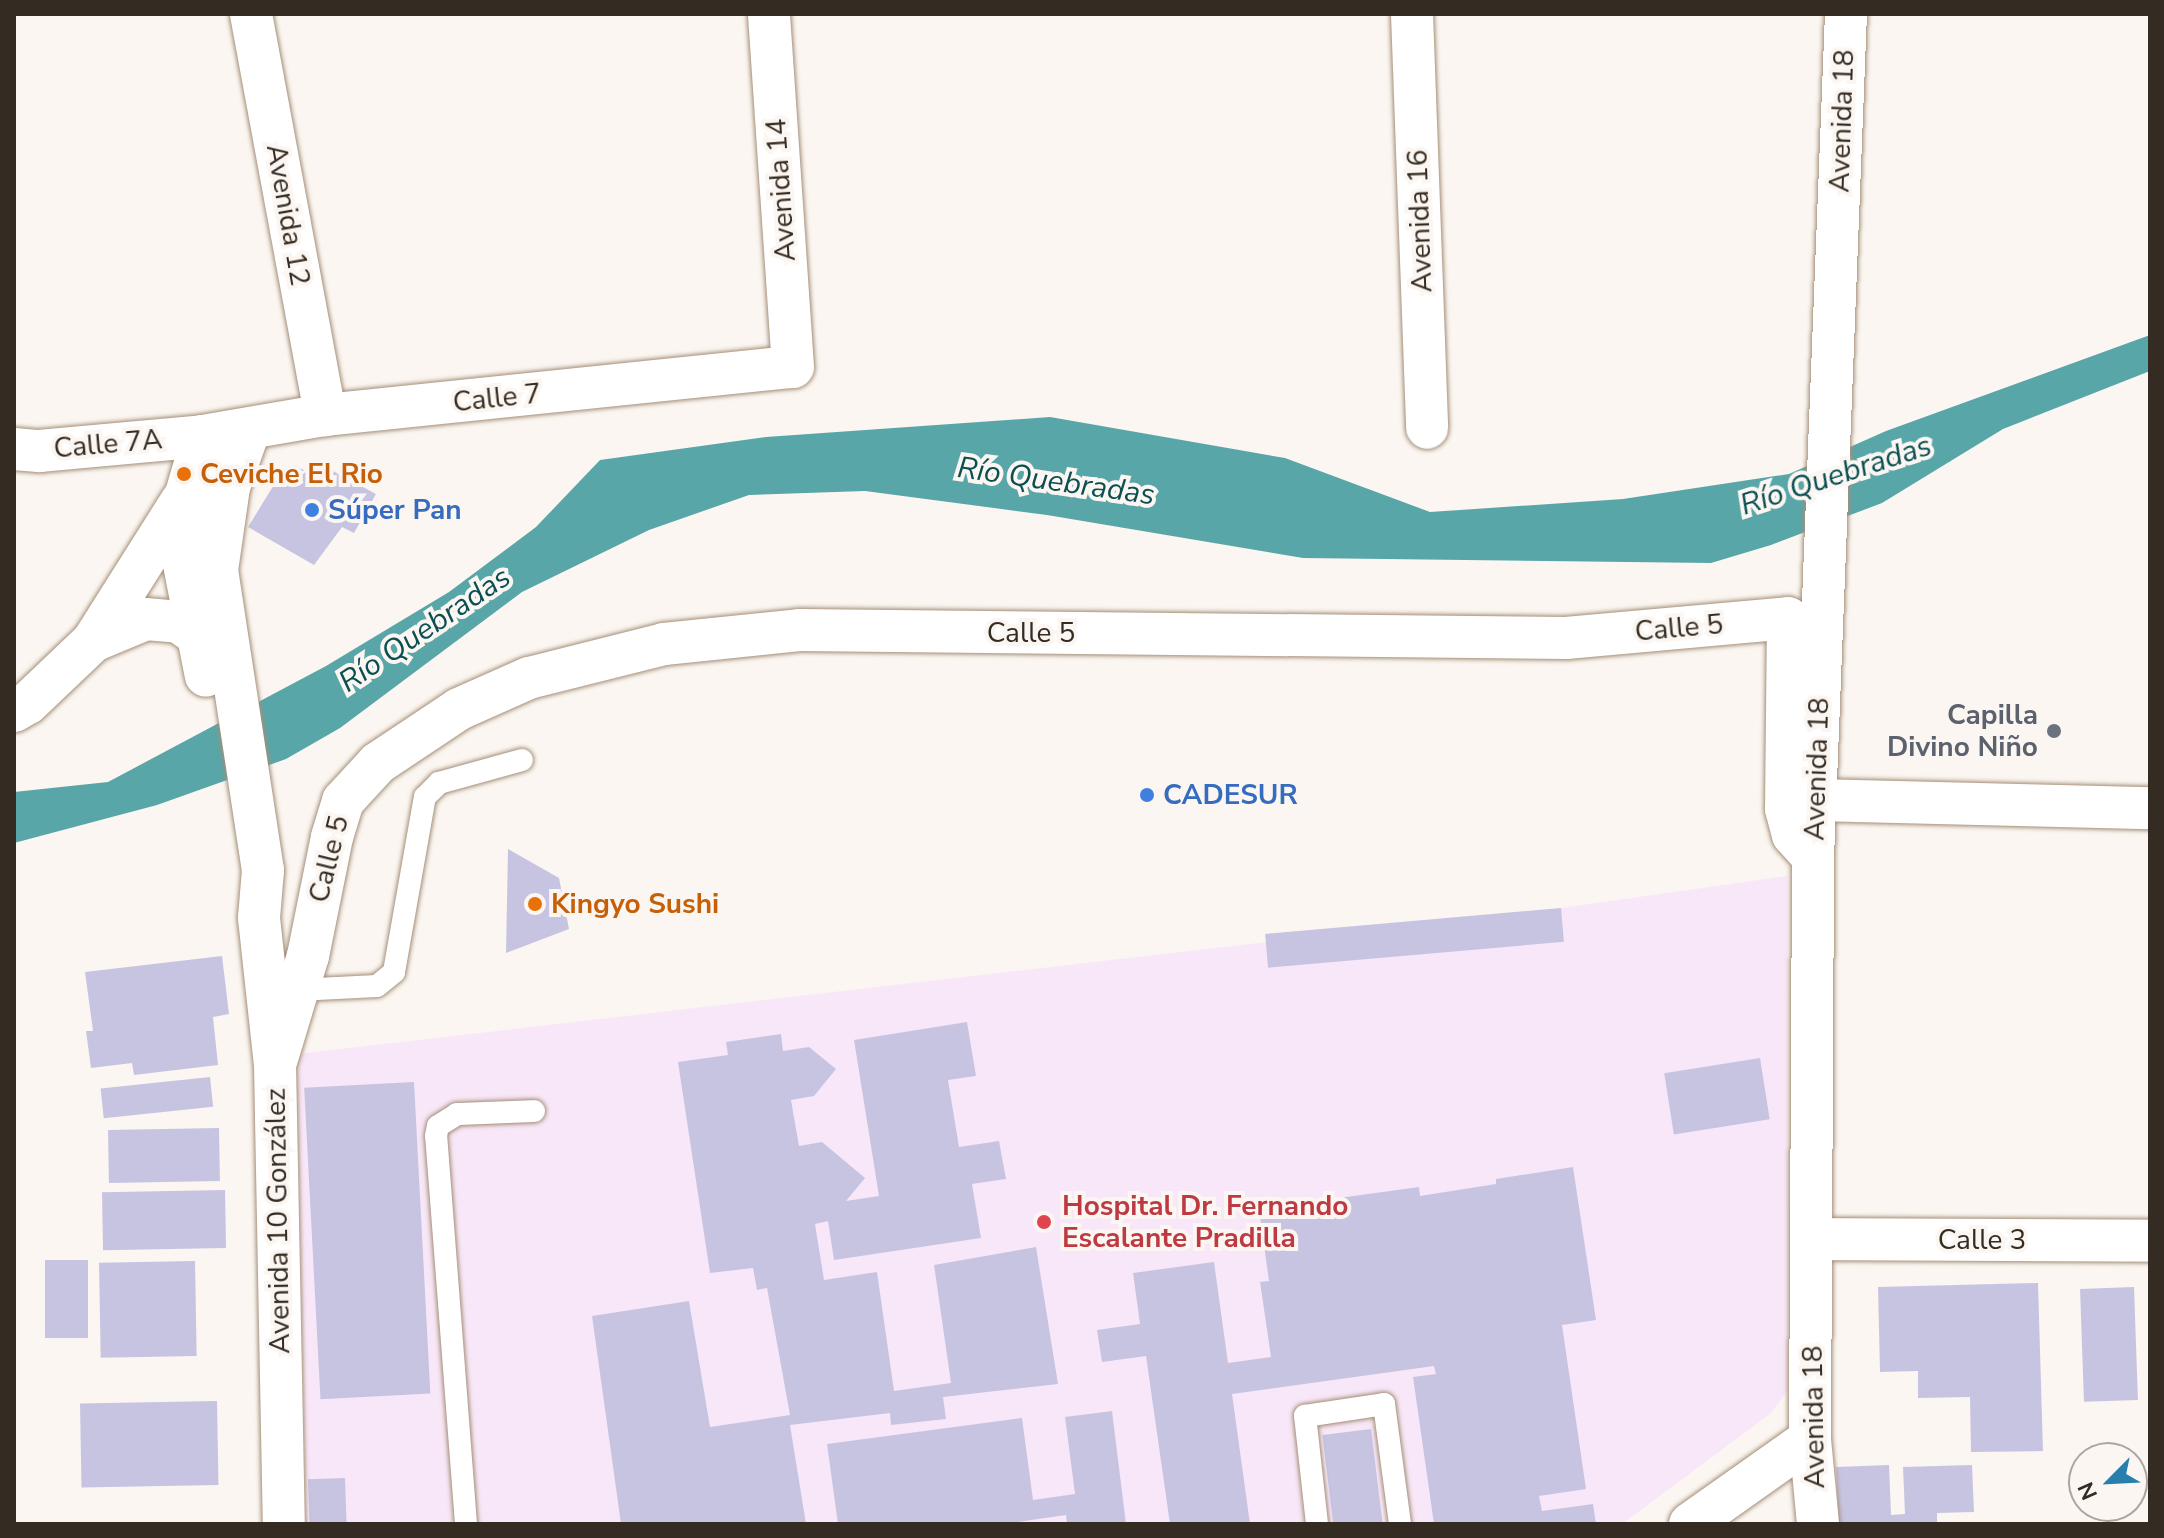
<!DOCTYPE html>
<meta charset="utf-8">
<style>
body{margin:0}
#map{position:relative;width:2164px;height:1538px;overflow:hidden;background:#fbf6f1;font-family:"Nunito Sans",sans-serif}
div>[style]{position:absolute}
.medical>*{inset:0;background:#f8e7f8}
.water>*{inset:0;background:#59a6a9}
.building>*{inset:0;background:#c7c4e2;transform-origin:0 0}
.roads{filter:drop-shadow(0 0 2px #a58e78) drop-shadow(0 0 2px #a58e78)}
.service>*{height:22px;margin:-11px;padding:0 11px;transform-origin:11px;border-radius:11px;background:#fff}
.minor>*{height:42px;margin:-21px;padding:0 21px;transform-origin:21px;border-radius:21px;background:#fff}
.dots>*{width:22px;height:22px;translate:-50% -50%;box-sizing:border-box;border:4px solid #fbf6f1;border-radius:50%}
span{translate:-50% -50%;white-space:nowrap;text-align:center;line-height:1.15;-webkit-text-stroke:8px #fbf6f1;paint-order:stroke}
.street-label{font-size:28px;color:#342b22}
.food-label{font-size:28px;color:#c56008;font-weight:700}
.left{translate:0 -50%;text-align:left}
.shop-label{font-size:28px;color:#366cbe;font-weight:700}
.worship-label{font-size:28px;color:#5b616d;font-weight:700}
.right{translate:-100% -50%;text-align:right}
.health-label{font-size:28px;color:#be3a42;font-weight:700}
.water-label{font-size:30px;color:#0a5053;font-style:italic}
.frame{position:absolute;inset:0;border:16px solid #342b22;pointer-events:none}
.north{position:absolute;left:2068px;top:1442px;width:80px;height:80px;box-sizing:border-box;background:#fbf6f1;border:2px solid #aba59e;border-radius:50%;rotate:246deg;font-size:22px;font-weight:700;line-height:32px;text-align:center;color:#342b22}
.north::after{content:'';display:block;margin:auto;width:28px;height:36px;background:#287fae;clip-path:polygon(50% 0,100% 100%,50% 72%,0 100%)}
</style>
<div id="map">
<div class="medical">
<i style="clip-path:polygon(1787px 876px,1788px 1390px,1771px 1413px,1622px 1524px,306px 1524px,297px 1054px,1561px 908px)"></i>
</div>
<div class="water">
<i style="clip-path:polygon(2150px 335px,2150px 371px,2003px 429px,1882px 503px,1771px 545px,1711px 563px,1303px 558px,1047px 515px,865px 491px,749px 495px,649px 530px,522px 592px,340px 728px,286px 759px,157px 805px,14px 843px,14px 792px,108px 782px,326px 666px,449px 592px,536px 527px,600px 460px,766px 437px,1050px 417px,1285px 458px,1430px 512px,1623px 499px,1789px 474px,1886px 431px)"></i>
</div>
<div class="building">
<i style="clip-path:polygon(314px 461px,376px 494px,354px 533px,342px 527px,314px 565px,248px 527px,283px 470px,295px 465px,308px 473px)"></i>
<i style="clip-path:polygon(508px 849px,559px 878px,569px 929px,506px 953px)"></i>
<i style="left:1561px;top:908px;width:34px;height:297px;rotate:85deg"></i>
<i style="clip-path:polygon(222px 956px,229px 1014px,213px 1017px,218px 1065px,134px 1075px,132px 1063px,91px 1068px,86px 1031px,93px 1031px,85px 972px)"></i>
<i style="clip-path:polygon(967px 1022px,976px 1076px,948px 1080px,959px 1147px,999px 1141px,1006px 1179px,972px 1184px,981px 1238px,834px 1260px,828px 1221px,815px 1224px,824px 1280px,877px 1272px,894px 1391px,951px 1383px,934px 1265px,1036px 1247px,1058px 1384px,943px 1397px,946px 1419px,891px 1425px,890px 1413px,790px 1425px,806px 1524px,621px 1524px,592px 1316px,689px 1301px,710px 1427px,790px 1415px,767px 1288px,757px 1290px,753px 1268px,710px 1273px,678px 1062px,728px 1055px,726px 1042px,781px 1034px,783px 1051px,809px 1047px,836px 1069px,814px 1096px,791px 1100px,799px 1146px,822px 1142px,865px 1178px,846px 1201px,879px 1196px,854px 1040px)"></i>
<i style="left:1760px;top:1058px;width:62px;height:97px;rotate:81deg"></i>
<i style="left:210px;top:1077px;width:30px;height:110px;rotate:84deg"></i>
<i style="left:414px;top:1082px;width:312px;height:110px;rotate:87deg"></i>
<i style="left:219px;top:1128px;width:53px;height:111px;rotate:89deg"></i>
<i style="clip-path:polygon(1573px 1167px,1596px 1320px,1562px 1325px,1586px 1489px,1539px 1496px,1542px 1511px,1593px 1504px,1596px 1524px,1434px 1524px,1413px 1377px,1436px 1374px,1434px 1366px,1232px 1394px,1250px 1524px,1170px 1524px,1146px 1356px,1102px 1362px,1097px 1330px,1140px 1324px,1133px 1273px,1214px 1262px,1228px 1363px,1271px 1357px,1260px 1282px,1269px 1281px,1259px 1209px,1419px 1187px,1420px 1196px,1496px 1184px,1496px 1179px)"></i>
<i style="left:225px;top:1190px;width:58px;height:123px;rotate:89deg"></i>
<i style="left:45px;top:1260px;width:43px;height:78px"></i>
<i style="left:195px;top:1261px;width:95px;height:96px;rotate:89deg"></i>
<i style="clip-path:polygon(2038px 1283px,2043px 1451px,1971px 1452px,1970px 1397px,1918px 1398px,1918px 1371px,1880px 1372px,1878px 1287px)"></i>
<i style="left:2134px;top:1287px;width:113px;height:54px;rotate:88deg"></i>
<i style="left:217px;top:1401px;width:84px;height:137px;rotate:89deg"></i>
<i style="clip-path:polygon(1112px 1411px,1126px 1524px,1067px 1524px,1066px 1515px,1004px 1524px,838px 1524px,827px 1444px,1022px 1418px,1033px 1500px,1075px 1494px,1065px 1417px)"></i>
<i style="left:1371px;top:1429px;width:96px;height:49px;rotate:83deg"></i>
<i style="clip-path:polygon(1889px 1465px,1891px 1515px,1905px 1514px,1903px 1467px,1972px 1465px,1974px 1512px,1937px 1513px,1937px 1524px,1839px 1524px,1836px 1467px)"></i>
<i style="left:345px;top:1478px;width:46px;height:37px;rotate:88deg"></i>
</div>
<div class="roads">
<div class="service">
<i style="left:297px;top:990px;width:80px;rotate:-2.9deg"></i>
<i style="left:377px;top:986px;width:22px;rotate:-39deg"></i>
<i style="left:394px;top:972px;width:178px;rotate:-80deg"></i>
<i style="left:425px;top:797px;width:20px;rotate:-45deg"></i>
<i style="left:439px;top:783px;width:86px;rotate:-15.5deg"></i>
<i style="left:466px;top:1524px;width:389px;rotate:-94.4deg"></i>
<i style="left:436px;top:1136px;width:10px;rotate:-79deg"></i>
<i style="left:438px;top:1126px;width:22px;rotate:-32deg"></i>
<i style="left:457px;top:1114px;width:77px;rotate:-2.2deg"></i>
<i style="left:1317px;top:1524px;width:109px;rotate:-96.3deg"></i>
<i style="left:1305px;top:1416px;width:80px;rotate:-8.6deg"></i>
<i style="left:1384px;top:1404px;width:121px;rotate:82.4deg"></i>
</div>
<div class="minor">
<i style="left:251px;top:14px;width:408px;rotate:79.5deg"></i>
<i style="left:1412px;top:14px;width:414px;rotate:87.9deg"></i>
<i style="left:249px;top:431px;width:59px;rotate:109.7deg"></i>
<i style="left:229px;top:487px;width:84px;rotate:98.2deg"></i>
<i style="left:217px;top:570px;width:304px;rotate:81.3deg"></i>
<i style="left:263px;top:870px;width:48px;rotate:94.8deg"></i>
<i style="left:259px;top:918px;width:148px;rotate:83.8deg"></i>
<i style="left:275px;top:1065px;width:459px;rotate:88.9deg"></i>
<i style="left:203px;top:436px;width:60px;rotate:106.3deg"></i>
<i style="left:186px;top:494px;width:55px;rotate:95.2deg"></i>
<i style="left:181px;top:549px;width:129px;rotate:78.9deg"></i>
<i style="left:14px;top:449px;width:25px;rotate:5deg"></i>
<i style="left:39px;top:451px;width:165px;rotate:-5.2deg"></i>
<i style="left:203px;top:436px;width:124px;rotate:-9.8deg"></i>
<i style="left:325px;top:415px;width:470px;rotate:-5.9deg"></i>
<i style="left:793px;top:367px;width:354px;rotate:-93.9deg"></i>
<i style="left:93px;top:641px;width:57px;rotate:-22.5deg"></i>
<i style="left:146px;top:619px;width:33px;rotate:5deg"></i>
<i style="left:179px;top:622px;width:24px;rotate:36deg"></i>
<i style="left:14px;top:711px;width:16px;rotate:-30deg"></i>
<i style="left:28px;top:703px;width:90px;rotate:-43.6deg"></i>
<i style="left:93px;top:641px;width:165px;rotate:-57.7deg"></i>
<i style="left:1816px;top:800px;width:334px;rotate:1.4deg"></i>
<i style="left:275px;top:1065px;width:114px;rotate:-73.2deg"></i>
<i style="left:308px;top:956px;width:121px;rotate:-78.6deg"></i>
<i style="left:332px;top:837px;width:38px;rotate:-73deg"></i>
<i style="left:343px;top:801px;width:52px;rotate:-47.4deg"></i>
<i style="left:378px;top:763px;width:97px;rotate:-33.7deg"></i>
<i style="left:459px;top:709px;width:77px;rotate:-23.9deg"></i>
<i style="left:529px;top:678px;width:139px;rotate:-14.1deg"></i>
<i style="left:664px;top:644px;width:136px;rotate:-5.9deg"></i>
<i style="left:799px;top:630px;width:767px;rotate:0.6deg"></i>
<i style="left:1566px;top:638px;width:223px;rotate:-5.1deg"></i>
<i style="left:1788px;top:618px;width:191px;rotate:90.6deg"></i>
<i style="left:1786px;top:809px;width:27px;rotate:75deg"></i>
<i style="left:1793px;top:835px;width:30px;rotate:48deg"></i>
<i style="left:1814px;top:1239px;width:336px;rotate:0.3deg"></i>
<i style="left:1690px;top:1524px;width:147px;rotate:-35.3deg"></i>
<i style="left:1818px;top:1524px;width:85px;rotate:-95.4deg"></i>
<i style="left:1810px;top:1439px;width:582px;rotate:-89.7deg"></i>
<i style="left:1813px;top:857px;width:844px;rotate:-87.76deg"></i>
</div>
</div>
<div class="dots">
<i style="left:184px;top:474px;background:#e8710a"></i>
<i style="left:312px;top:510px;background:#3f7fe0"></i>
<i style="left:2054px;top:731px;background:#6b7280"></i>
<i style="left:1147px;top:795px;background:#3f7fe0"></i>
<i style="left:535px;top:904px;background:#e8710a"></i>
<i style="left:1044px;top:1222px;background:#e0444e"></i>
</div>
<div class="street-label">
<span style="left:1842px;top:121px;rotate:-88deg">Avenida 18</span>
<span style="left:781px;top:190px;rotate:-94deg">Avenida 14</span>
<span style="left:288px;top:215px;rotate:80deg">Avenida 12</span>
<span style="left:1420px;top:221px;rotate:-92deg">Avenida 16</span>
<span style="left:497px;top:398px;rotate:-6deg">Calle 7</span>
<span style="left:108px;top:444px;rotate:-5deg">Calle 7A</span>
<span style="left:1679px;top:628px;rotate:-5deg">Calle 5</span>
<span style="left:1031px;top:633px">Calle 5</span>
<span style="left:1817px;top:769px;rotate:-88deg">Avenida 18</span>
<span style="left:329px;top:859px;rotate:-76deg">Calle 5</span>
<span style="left:278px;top:1221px;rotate:-91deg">Avenida 10 González</span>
<span style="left:1982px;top:1240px">Calle 3</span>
<span style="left:1814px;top:1417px;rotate:-91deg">Avenida 18</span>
</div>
<div class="food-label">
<span class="left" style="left:200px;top:474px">Ceviche El Rio</span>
<span class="left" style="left:551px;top:904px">Kingyo Sushi</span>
</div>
<div class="shop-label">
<span class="left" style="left:328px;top:510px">Súper Pan</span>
<span class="left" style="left:1163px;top:795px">CADESUR</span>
</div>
<div class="worship-label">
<span class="right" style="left:2038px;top:731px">Capilla<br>Divino Niño</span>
</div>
<div class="health-label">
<span class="left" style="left:1062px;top:1222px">Hospital Dr. Fernando<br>Escalante Pradilla</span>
</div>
<div class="water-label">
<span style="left:1836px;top:476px;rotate:-18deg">Río Quebradas</span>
<span style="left:1056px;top:482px;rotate:8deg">Río Quebradas</span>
<span style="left:425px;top:630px;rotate:-34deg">Río Quebradas</span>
</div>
<div class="frame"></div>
<div class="north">N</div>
</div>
